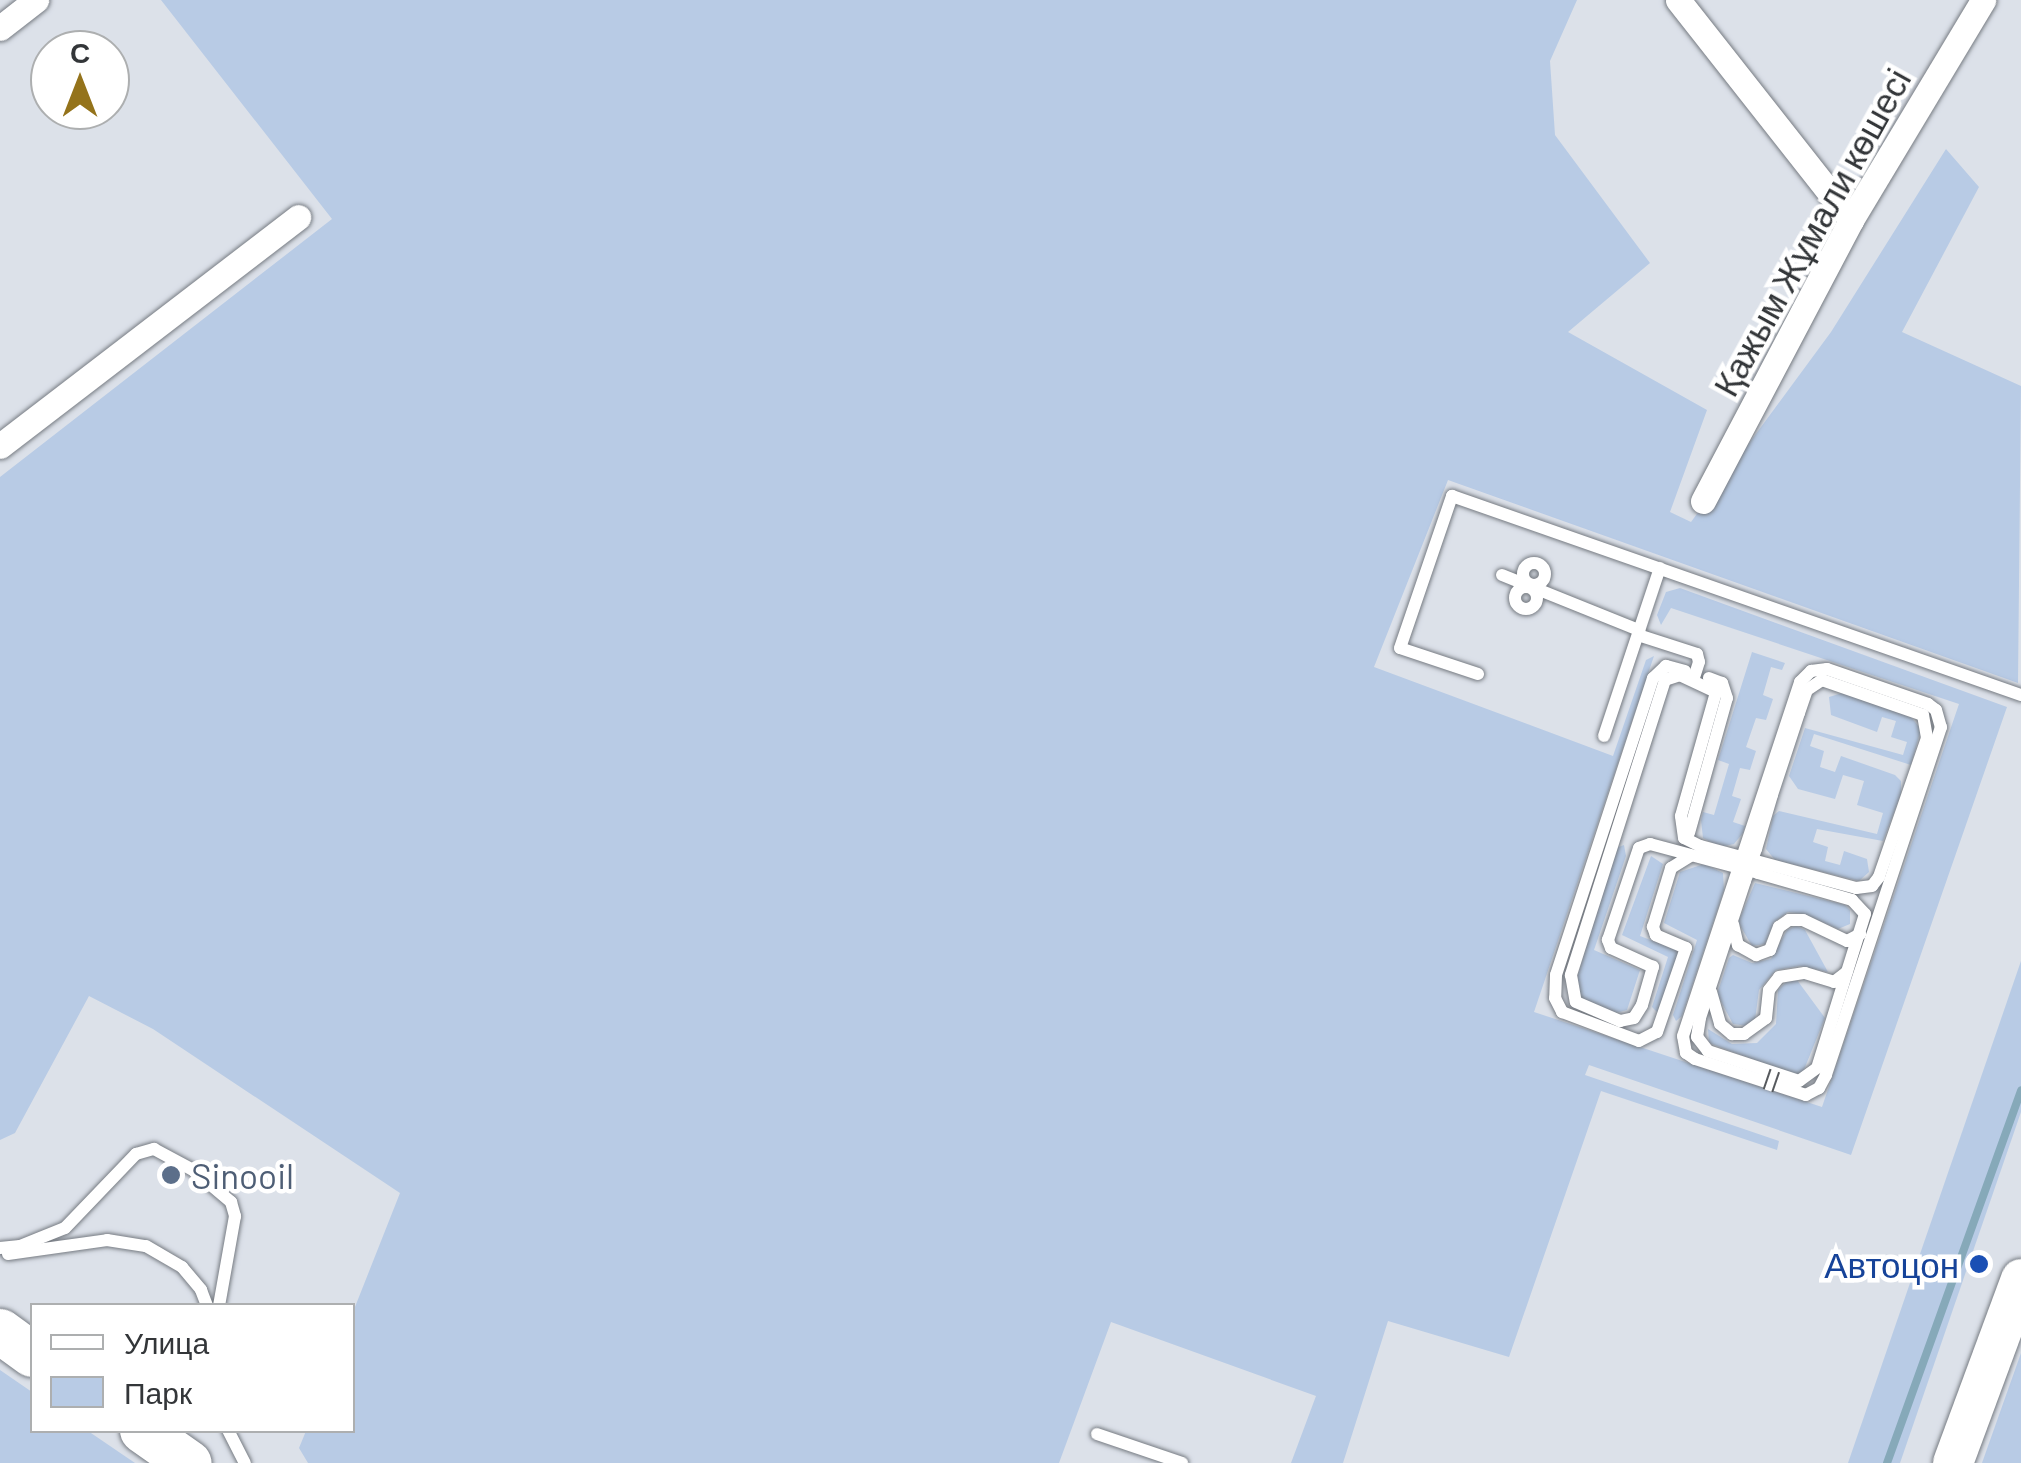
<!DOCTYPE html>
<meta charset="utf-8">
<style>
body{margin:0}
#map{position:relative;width:2021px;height:1463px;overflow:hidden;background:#dce1e9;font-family:Barlow,sans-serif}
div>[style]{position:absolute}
.green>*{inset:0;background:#b8cbe5}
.stream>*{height:8px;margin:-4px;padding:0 4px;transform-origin:4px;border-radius:4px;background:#86a9b9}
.roads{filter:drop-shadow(0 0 2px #767b82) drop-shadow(0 0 2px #767b82)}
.lane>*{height:12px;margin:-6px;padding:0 6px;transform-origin:6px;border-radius:6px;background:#fff}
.lane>.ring{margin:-6px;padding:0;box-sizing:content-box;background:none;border:12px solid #fff;border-radius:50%}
.street>*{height:25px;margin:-12.5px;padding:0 12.5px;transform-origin:12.5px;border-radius:12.5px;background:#fff}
.primary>*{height:40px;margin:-20px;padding:0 20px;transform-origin:20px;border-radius:20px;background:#fff}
.highway>*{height:45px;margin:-22.5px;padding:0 22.5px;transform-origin:22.5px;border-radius:22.5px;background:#fff}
.rail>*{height:11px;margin-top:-5.5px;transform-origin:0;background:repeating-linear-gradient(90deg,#fff 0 22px,#56595d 0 44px);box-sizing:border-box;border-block:2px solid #56595d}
.dots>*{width:28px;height:28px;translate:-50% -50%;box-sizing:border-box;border:5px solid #fff;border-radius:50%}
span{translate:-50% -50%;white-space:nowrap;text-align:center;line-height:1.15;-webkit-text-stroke:9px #fff;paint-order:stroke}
.street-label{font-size:35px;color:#333639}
.service-label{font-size:35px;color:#4e5e75}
.left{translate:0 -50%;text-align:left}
.transit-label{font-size:35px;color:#164399}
.right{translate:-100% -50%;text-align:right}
.legend{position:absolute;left:30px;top:1303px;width:325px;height:130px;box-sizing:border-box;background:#fff;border:2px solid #adafb0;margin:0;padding:12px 18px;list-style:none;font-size:30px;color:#333639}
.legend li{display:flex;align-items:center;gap:20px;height:50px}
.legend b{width:50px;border:2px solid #adafb0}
.north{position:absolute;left:30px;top:30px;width:100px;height:100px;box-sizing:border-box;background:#fff;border:2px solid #adafb0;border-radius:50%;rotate:0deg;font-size:28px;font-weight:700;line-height:40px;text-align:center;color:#333639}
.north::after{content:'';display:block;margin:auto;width:35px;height:45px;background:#94731b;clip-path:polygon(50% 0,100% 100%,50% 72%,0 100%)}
</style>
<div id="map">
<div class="green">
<i style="clip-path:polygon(161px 0,1577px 0,1550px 61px,1555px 135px,1650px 263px,1568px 332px,1707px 410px,1670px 512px,1691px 522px,1831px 332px,1946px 149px,1979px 187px,1902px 332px,2021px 386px,2018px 683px,1448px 480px,1374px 667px,1613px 756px,1646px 660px,1654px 656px,1534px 1012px,1822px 1107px,1959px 704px,1671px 608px,1661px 625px,1657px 615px,1666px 592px,1680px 588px,2007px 707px,1851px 1155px,1589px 1065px,1585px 1075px,1779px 1141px,1777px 1150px,1601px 1091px,1509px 1357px,1388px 1321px,1343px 1463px,1291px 1463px,1316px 1396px,1111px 1322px,1059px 1463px,308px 1463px,299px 1448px,306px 1431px,352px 1430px,353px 1312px,400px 1193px,153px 1029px,89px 996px,15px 1133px,0 1140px,0 477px,332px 219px)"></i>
<i style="clip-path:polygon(1752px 652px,1785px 663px,1782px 670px,1771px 667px,1763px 695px,1773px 699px,1766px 720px,1756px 718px,1746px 747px,1756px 751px,1750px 770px,1740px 768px,1732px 796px,1741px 799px,1733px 822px,1745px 826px,1743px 833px,1734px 844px,1720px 847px,1703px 838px,1701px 820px,1703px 812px,1714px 815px,1729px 764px,1718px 760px)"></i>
<i style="clip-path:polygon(1842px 693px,1910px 716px,1921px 729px,1911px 765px,1814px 734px,1810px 746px,1824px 751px,1820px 767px,1835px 772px,1841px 756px,1895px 775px,1901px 781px,1901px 794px,1883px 841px,1817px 829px,1813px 842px,1828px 847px,1825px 861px,1840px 865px,1844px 851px,1867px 859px,1869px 872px,1859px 881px,1775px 860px,1766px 849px,1773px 816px,1779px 811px,1877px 834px,1883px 813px,1857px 805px,1864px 781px,1843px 775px,1835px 799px,1798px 789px,1789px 776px,1805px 728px,1903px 755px,1907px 742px,1891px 737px,1896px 721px,1882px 717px,1877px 732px,1831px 715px,1829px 697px)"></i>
<i style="clip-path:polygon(1624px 845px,1626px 856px,1594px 950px,1640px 970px,1627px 1010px,1616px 1013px,1586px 1002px,1580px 996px,1577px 978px,1616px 848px)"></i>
<i style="clip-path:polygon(1651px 856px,1663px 864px,1640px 936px,1676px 950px,1679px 956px,1658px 1013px,1652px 1007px,1668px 957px,1622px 935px)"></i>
<i style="clip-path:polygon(1704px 864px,1723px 873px,1724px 890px,1682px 1016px,1676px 1021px,1673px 1015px,1697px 940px,1664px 923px,1680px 872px)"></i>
<i style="clip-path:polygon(1755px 883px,1845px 905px,1850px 910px,1850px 924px,1838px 929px,1804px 914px,1788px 912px,1774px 922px,1765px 944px,1752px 946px,1738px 922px)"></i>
<i style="clip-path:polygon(1796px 926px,1805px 930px,1828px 972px,1800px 966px,1776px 970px,1759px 990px,1755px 1020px,1748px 1026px,1733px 1024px,1717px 994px,1729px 958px,1733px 955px,1752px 963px,1771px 959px,1787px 930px)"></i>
<i style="clip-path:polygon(2021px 961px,2021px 1112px,1900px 1463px,1848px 1463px)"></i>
<i style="clip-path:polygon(1797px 980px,1825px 1018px,1803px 1072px,1794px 1075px,1709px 1043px,1708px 1029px,1732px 1044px,1757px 1043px,1776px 1024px,1778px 990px,1787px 981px)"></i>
<i style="clip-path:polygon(2021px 1353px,2021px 1463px,1982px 1463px)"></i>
<i style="clip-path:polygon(0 1370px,32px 1392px,32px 1430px,88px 1431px,135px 1463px,0 1463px)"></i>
</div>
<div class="stream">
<i style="left:1887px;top:1463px;width:396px;rotate:-70.2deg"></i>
</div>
<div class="roads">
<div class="lane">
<i class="ring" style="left:1523px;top:563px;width:10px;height:10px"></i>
<i style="left:1502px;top:575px;width:148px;rotate:21.9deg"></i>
<i class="ring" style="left:1515px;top:587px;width:10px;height:10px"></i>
<i style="left:1638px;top:635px;width:62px;rotate:17.9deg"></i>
<i style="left:1697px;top:654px;width:8px;rotate:76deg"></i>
<i style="left:1699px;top:662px;width:19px;rotate:108deg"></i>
<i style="left:1827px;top:669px;width:107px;rotate:19.1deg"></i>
<i style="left:1928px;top:704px;width:10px;rotate:37deg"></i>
<i style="left:1936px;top:710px;width:18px;rotate:74deg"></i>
<i style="left:1941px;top:727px;width:367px;rotate:108.3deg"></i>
<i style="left:1826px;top:1075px;width:15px;rotate:118deg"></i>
<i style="left:1819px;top:1088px;width:15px;rotate:152deg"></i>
<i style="left:1806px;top:1095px;width:117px;rotate:-162deg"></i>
<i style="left:1695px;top:1059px;width:11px;rotate:-146deg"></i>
<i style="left:1686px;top:1053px;width:17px;rotate:-100deg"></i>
<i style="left:1683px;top:1036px;width:373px;rotate:-71.7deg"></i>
<i style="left:1800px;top:682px;width:16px;rotate:-45deg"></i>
<i style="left:1811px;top:671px;width:16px;rotate:-7deg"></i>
<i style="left:1685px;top:671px;width:20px;rotate:-165deg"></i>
<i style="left:1666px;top:666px;width:18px;rotate:137deg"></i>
<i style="left:1653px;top:678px;width:312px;rotate:108.1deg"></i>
<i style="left:1556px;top:975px;width:23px;rotate:92deg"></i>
<i style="left:1555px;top:998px;width:16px;rotate:63deg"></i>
<i style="left:1562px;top:1012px;width:82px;rotate:20.6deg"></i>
<i style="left:1639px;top:1041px;width:20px;rotate:-27deg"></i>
<i style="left:1657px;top:1032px;width:89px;rotate:-71deg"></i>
<i style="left:1686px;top:948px;width:33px;rotate:-157deg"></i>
<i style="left:1656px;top:935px;width:9px;rotate:-111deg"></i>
<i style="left:1653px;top:927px;width:62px;rotate:-73deg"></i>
<i style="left:1671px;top:868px;width:22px;rotate:-32deg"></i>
<i style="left:1478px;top:674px;width:82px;rotate:-161.6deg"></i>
<i style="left:1400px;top:648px;width:161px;rotate:-71.1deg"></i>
<i style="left:1452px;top:496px;width:603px;rotate:19.28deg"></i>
<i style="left:1604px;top:736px;width:177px;rotate:-71.6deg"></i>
<i style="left:1689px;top:833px;width:140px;rotate:-74.3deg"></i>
<i style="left:1727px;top:698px;width:16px;rotate:-108deg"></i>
<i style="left:1722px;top:683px;width:14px;rotate:-159deg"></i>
<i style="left:1736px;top:867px;width:13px;rotate:13deg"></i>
<i style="left:1749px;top:870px;width:9px;rotate:18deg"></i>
<i style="left:1758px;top:873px;width:98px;rotate:16deg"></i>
<i style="left:1852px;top:900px;width:19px;rotate:47deg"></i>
<i style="left:1865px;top:914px;width:161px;rotate:107.3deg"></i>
<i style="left:1817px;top:1068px;width:22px;rotate:144deg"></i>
<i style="left:1799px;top:1081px;width:96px;rotate:-161.8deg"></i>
<i style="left:1708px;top:1051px;width:18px;rotate:-128deg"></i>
<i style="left:1697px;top:1037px;width:19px;rotate:-81deg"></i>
<i style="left:1700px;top:1018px;width:144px;rotate:-71.8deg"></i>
<i style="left:1745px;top:881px;width:12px;rotate:-70deg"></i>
<i style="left:1749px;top:870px;width:10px;rotate:-73deg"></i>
<i style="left:1752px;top:860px;width:12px;rotate:-70deg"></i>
<i style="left:1756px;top:849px;width:56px;rotate:-73.5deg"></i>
<i style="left:1772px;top:795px;width:86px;rotate:-71.8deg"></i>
<i style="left:1799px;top:713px;width:24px;rotate:-71deg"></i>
<i style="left:1807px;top:690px;width:18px;rotate:-34deg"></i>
<i style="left:1822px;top:680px;width:107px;rotate:19.1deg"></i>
<i style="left:1923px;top:715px;width:23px;rotate:80deg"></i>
<i style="left:1927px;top:738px;width:147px;rotate:109.1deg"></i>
<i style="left:1879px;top:877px;width:11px;rotate:128deg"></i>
<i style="left:1872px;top:886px;width:16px;rotate:173deg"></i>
<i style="left:1856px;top:888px;width:162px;rotate:-164.9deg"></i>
<i style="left:1700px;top:846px;width:18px;rotate:-153deg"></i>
<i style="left:1684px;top:838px;width:22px;rotate:-98deg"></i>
<i style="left:1681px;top:816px;width:129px;rotate:-74.2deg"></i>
<i style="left:1716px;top:692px;width:40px;rotate:-155deg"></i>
<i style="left:1680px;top:675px;width:16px;rotate:162deg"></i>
<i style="left:1665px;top:680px;width:310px;rotate:107.7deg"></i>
<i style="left:1571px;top:975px;width:27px;rotate:80deg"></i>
<i style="left:1576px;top:1002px;width:48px;rotate:23.4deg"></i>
<i style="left:1620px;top:1021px;width:14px;rotate:-12deg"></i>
<i style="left:1634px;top:1018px;width:15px;rotate:-58deg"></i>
<i style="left:1642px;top:1005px;width:40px;rotate:-74deg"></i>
<i style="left:1653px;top:967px;width:46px;rotate:-155.7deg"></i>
<i style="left:1611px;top:948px;width:9px;rotate:-111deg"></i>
<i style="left:1608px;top:940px;width:97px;rotate:-71.4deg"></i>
<i style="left:1639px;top:848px;width:12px;rotate:-20deg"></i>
<i style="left:1650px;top:844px;width:89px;rotate:15deg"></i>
<i style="left:1733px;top:924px;width:22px;rotate:77deg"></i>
<i style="left:1738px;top:945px;width:21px;rotate:29deg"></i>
<i style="left:1756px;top:955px;width:15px;rotate:-20deg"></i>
<i style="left:1770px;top:950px;width:25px;rotate:-69deg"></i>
<i style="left:1779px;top:927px;width:12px;rotate:-35deg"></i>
<i style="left:1789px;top:920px;width:14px"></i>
<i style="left:1803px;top:920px;width:49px;rotate:25.5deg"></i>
<i style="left:1847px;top:941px;width:15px;rotate:-28deg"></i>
<i style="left:1711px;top:992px;width:33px;rotate:74deg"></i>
<i style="left:1720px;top:1024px;width:16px;rotate:40deg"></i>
<i style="left:1732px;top:1034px;width:12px"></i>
<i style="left:1744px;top:1034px;width:27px;rotate:-36deg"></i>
<i style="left:1766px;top:1018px;width:28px;rotate:-84deg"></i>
<i style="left:1769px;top:990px;width:16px;rotate:-52deg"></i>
<i style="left:1779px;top:977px;width:26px;rotate:-9deg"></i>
<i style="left:1805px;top:973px;width:30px;rotate:17deg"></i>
<i style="left:1834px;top:982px;width:16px;rotate:-38deg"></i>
<i style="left:0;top:1248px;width:20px;rotate:-6deg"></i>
<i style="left:20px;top:1246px;width:48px;rotate:-21.8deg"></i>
<i style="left:65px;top:1228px;width:103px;rotate:-46.2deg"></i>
<i style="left:136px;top:1154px;width:19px;rotate:-16deg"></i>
<i style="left:154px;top:1149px;width:44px;rotate:28.3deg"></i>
<i style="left:193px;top:1170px;width:50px;rotate:40.1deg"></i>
<i style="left:231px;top:1202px;width:15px;rotate:74deg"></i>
<i style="left:235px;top:1216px;width:91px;rotate:100.1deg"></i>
<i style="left:8px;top:1254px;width:100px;rotate:-8deg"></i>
<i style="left:107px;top:1240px;width:39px;rotate:9deg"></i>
<i style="left:146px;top:1246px;width:42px;rotate:30.3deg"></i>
<i style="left:182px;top:1267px;width:30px;rotate:50deg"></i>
<i style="left:201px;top:1290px;width:17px;rotate:69deg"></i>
<i style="left:228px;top:1430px;width:37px;rotate:63deg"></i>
<i style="left:1097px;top:1434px;width:90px;rotate:18.8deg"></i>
</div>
<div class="street">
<i style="left:1678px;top:0;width:280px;rotate:51.8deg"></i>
<i style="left:0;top:28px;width:46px;rotate:-37.9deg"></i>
<i style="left:0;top:446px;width:376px;rotate:-37.5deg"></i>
<i style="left:1703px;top:501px;width:318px;rotate:-62.2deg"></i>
<i style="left:1851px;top:220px;width:257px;rotate:-59deg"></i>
</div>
<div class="primary">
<i style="left:1953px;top:1463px;width:196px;rotate:-69.7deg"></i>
</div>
<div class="highway">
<i style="left:0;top:1331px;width:39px;rotate:36deg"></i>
<i style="left:142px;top:1430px;width:57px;rotate:35.1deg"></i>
</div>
</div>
<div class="rail">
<i style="left:1768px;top:1090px;width:21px;rotate:-71deg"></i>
</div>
<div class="dots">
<i style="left:171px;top:1175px;background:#5c6f8a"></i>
<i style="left:1979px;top:1264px;background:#1a4fb4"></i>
</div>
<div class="street-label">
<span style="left:1811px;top:232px;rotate:-61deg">Қажым Жұмали көшесі</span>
</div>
<div class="service-label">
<span class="left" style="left:191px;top:1175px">Sinooil</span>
</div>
<div class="transit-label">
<span class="right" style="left:1959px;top:1264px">Автоцон</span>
</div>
<ul class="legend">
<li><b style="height:12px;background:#fff"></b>Улица</li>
<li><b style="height:28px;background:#b8cbe5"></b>Парк</li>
</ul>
<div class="north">С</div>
</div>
